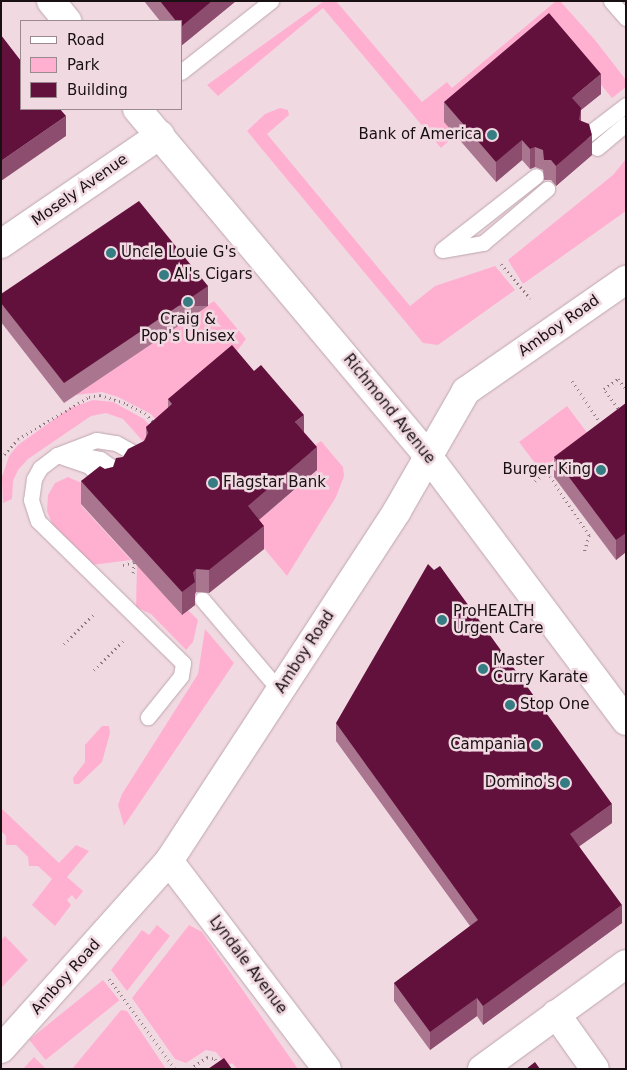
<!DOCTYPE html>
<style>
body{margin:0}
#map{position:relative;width:627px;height:1070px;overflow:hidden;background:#f1d9e2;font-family:"DejaVu Sans",sans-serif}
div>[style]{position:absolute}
.green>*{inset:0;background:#ffb0d1;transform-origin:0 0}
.path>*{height:3px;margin-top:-1.5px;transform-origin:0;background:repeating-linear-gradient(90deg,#89797f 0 1px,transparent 0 5px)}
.roads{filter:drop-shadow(0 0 1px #bda6ae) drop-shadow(0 0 1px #bda6ae)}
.lane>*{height:15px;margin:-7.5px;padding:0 7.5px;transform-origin:7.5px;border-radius:7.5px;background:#fff}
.street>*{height:28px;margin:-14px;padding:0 14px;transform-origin:14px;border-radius:14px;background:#fff}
.secondary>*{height:28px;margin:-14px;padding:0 14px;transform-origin:14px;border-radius:14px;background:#fff}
.wall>*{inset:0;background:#a9758f}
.shaded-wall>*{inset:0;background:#8c4d6e;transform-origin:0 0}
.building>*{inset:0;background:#61113c}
.dots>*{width:14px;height:14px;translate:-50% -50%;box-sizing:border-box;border:2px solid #f1d9e2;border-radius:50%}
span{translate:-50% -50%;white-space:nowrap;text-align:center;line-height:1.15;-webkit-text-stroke:5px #f1d9e2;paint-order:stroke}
.poi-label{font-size:15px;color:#181013}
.right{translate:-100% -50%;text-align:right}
.left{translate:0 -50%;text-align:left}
.street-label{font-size:15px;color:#181013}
.frame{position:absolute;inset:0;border:2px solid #181013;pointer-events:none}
.legend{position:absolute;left:20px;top:20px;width:162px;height:90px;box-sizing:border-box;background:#f1d9e2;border:1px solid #9a898f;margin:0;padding:6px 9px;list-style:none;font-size:15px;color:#181013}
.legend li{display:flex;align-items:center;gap:10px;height:25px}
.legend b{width:25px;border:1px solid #9a898f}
</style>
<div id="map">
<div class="green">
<i style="clip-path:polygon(324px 1px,336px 1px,422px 102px,447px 82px,452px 88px,556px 1px,560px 1px,595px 40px,626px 80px,626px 87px,612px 98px,566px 42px,445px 122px,455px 135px,441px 148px,323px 8px,218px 96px,207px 85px)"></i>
<i style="clip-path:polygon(280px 108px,288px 110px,289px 115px,267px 134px,410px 306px,435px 286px,495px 266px,515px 290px,438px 345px,423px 343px,247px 131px,265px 114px)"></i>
<i style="clip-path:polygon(626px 159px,626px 211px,523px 284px,508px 260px,613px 175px)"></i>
<i style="clip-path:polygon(214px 301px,246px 339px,228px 363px,160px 425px,151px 414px,118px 397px,102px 392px,76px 395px)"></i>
<i style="clip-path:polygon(93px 400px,113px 402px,144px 419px,150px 426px,149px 448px,123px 419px,106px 413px,91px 416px,28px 459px,18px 470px,13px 481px,12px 499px,3px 503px,2px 477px,9px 456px,18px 445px,70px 408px)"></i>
<i style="left:567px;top:406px;width:35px;height:60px;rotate:53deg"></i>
<i style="clip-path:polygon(321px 441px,343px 467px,344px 476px,336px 497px,287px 576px,248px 529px,317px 471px,303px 454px)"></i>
<i style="clip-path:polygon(68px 477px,86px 485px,81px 505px,131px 560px,92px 565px,53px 526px,47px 511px,48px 495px,55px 483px)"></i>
<i style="clip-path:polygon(137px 565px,181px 614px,188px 610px,198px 620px,193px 642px,186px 650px,151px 614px,136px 607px)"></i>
<i style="clip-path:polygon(205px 629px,234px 663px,124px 826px,118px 805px,122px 794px,198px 674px)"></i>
<i style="clip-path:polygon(102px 726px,109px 726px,110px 733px,102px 762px,79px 784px,74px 784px,73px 778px,85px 762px,85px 745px)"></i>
<i style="clip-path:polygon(1px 808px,59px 863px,76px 845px,89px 851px,67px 877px,83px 891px,76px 900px,72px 895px,67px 900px,71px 905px,55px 926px,32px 905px,52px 879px,38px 866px,29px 866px,28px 857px,16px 845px,6px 845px,6px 836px,1px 831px)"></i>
<i style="clip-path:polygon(157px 925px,170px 936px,127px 991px,111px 970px,142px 930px,149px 935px)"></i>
<i style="clip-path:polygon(189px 925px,202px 932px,298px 1069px,237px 1069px,232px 1063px,227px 1066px,216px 1052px,206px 1050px,186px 1063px,175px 1059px,132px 998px)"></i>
<i style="clip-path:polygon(5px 936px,28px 960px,2px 987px,1px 940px)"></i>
<i style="left:103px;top:980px;width:26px;height:95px;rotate:51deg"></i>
<i style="clip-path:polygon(121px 1010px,127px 1011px,166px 1069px,72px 1069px)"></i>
<i style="clip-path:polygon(34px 1057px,46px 1069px,23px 1069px)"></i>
</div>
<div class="path">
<i style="left:501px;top:264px;width:45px;rotate:49.5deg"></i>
<i style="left:572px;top:381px;width:53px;rotate:55.7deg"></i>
<i style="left:621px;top:412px;width:29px;rotate:-126deg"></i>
<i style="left:604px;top:389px;width:17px;rotate:-36deg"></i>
<i style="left:618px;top:379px;width:13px;rotate:51deg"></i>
<i style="left:1px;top:458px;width:25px;rotate:-48deg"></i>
<i style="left:18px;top:439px;width:82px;rotate:-30.6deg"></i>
<i style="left:89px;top:397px;width:11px;rotate:-10deg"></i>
<i style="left:100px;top:395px;width:28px;rotate:18deg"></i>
<i style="left:127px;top:404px;width:20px;rotate:27deg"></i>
<i style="left:145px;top:413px;width:13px;rotate:48deg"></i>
<i style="left:547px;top:472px;width:76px;rotate:56.3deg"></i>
<i style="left:589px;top:535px;width:19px;rotate:106deg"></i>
<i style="left:535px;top:481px;width:26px;rotate:-37deg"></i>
<i style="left:123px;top:565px;width:11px;rotate:-15deg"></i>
<i style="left:134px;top:562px;width:13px;rotate:94deg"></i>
<i style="left:64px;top:644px;width:42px;rotate:-45deg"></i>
<i style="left:94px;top:670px;width:41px;rotate:-45deg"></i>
<i style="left:109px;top:979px;width:112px;rotate:53.7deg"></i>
<i style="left:190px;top:1069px;width:21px;rotate:-35deg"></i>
<i style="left:207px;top:1057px;width:8px;rotate:14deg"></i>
<i style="left:215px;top:1059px;width:12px;rotate:55deg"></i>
</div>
<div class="roads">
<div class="lane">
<i style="left:611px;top:1px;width:23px;rotate:49deg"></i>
<i style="left:181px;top:72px;width:115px;rotate:-38.3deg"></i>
<i style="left:587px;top:135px;width:49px;rotate:-37.6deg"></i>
<i style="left:597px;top:148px;width:38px;rotate:-40deg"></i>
<i style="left:443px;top:249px;width:118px;rotate:-38.1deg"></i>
<i style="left:442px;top:250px;width:42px;rotate:-9.7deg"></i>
<i style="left:483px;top:243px;width:84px;rotate:-40.2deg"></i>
<i style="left:76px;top:454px;width:25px;rotate:12deg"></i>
<i style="left:100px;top:459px;width:23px;rotate:34deg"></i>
<i style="left:57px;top:455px;width:42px;rotate:-21deg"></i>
<i style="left:96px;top:440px;width:20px;rotate:9deg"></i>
<i style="left:116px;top:443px;width:26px;rotate:29deg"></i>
<i style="left:107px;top:483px;width:25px;rotate:-137deg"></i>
<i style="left:89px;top:466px;width:34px;rotate:-161deg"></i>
<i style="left:57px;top:455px;width:21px;rotate:143deg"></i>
<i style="left:40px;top:468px;width:13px;rotate:119deg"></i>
<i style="left:34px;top:479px;width:21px;rotate:98deg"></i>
<i style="left:31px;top:500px;width:22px;rotate:72deg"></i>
<i style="left:38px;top:521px;width:203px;rotate:44.4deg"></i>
<i style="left:183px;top:663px;width:13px;rotate:99deg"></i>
<i style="left:181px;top:676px;width:53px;rotate:128.8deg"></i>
<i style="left:202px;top:599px;width:121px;rotate:49.7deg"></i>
</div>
<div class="street">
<i style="left:1px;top:244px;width:193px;rotate:-34.4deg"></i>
<i style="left:169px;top:861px;width:261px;rotate:52.8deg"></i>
<i style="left:556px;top:1014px;width:67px;rotate:54.7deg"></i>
<i style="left:482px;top:1069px;width:178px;rotate:-36.1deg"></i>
</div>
<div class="secondary">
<i style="left:51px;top:1px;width:26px;rotate:51deg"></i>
<i style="left:137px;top:109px;width:453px;rotate:50deg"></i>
<i style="left:428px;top:456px;width:331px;rotate:53.2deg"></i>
<i style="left:1px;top:1049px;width:252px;rotate:-48.2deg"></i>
<i style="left:169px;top:861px;width:418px;rotate:-56.9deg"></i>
<i style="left:397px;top:511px;width:138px;rotate:-60.1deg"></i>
<i style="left:466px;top:391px;width:195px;rotate:-34.8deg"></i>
</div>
</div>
<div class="wall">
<i style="clip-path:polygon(144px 1px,236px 1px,181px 46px,181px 21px,160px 21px)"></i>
<i style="clip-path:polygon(601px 94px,581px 110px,581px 121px,592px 155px,556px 186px,551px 180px,544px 180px,543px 170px,535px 167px,530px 169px,522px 160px,496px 182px,444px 122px,444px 102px)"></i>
<i style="clip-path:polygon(1px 294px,208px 306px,64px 403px,1px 322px)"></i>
<i style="clip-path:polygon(168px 399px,304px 433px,317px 470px,259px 520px,264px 549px,209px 593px,196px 592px,195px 594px,195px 605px,182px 615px,81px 504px,81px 481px,105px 469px,113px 467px,123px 457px,144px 441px,146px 438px,146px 427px,168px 408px)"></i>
<i style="clip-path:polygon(626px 403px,626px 552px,616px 560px,554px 477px,554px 457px)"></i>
<i style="clip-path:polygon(336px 723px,612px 823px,579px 846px,622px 923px,483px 1025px,477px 1016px,430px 1050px,394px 1001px,394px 983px,470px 926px,336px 741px)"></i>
</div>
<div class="shaded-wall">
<i style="clip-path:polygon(212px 1px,236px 1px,181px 46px,181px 27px)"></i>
<i style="clip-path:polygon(601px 74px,601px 94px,581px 110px,581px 128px,572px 98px)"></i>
<i style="clip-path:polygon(66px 116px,66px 136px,1px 181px,1px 161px)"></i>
<i style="clip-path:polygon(592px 135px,592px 155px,556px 186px,556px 166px)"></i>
<i style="clip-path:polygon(522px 140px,522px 160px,496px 182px,496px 162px)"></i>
<i style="clip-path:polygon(535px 147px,535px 167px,530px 169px,530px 149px)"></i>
<i style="left:208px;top:286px;width:20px;height:174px;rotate:90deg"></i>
<i style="clip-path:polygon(304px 415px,304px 438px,295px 422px)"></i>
<i style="clip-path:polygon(317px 447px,317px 470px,248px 529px,248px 506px)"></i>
<i style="clip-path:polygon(264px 526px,264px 549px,209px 593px,209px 570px)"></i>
<i style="clip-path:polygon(626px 533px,626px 552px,616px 560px,616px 540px)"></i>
<i style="clip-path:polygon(196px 569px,196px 592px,195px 594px,195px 605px,182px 615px,182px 592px)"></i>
<i style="clip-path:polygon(612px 804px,612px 823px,570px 853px,570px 834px)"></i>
<i style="clip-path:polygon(622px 905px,622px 923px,483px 1025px,483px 1006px)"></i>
<i style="clip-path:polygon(477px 998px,477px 1016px,430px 1050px,430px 1032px)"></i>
</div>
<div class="building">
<i style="clip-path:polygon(160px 1px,212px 1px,181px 27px,181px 21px,176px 21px)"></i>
<i style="clip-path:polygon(549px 13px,601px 74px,572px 98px,581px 108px,579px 120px,589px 124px,592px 135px,556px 166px,551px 160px,544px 160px,543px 150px,535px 147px,530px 149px,522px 140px,496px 162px,444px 102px)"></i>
<i style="clip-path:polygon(1px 35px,21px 61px,21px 109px,60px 109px,66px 116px,1px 161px)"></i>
<i style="clip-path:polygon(139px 201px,208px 286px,64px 383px,1px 303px,1px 294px)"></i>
<i style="clip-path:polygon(232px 345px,254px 371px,261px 365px,304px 415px,295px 422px,317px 447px,248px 506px,264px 526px,209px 570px,196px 569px,193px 573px,195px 582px,182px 592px,81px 481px,100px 466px,105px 469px,113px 467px,116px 458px,123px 457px,128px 449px,144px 441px,148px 433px,146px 427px,172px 404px,168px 399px)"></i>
<i style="clip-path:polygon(626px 403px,626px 533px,616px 540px,554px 457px)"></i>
<i style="clip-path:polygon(428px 564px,434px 570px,440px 566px,612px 804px,570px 834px,622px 905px,483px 1006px,477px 998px,430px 1032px,394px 983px,478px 920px,336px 723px)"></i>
<i style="clip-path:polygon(224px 1058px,232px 1069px,208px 1069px)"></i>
<i style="clip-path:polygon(535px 1062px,540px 1069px,526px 1069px)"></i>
</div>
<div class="dots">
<i style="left:492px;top:135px;background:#357d83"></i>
<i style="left:111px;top:253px;background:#357d83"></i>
<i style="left:164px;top:275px;background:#357d83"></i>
<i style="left:188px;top:302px;background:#357d83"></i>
<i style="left:601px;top:470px;background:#357d83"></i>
<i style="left:213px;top:483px;background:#357d83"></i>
<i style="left:442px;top:620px;background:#357d83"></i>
<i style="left:483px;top:669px;background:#357d83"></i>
<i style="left:510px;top:705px;background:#357d83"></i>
<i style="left:536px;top:745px;background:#357d83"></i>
<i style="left:565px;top:783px;background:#357d83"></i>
</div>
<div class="poi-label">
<span class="right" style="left:482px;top:135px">Bank of America</span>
<span class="left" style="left:121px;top:253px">Uncle Louie G's</span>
<span class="left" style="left:174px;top:275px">Al's Cigars</span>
<span style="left:188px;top:328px">Craig &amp;<br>Pop's Unisex</span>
<span class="right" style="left:591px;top:470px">Burger King</span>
<span class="left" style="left:223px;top:483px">Flagstar Bank</span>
<span class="left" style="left:453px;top:620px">ProHEALTH<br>Urgent Care</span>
<span class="left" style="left:493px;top:669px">Master<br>Curry Karate</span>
<span class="left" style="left:520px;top:705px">Stop One</span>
<span class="right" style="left:526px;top:745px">Campania</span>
<span class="right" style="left:555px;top:783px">Domino's</span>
</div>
<div class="street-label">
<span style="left:80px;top:190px;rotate:-35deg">Mosely Avenue</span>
<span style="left:559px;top:326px;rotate:-35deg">Amboy Road</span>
<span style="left:389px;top:409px;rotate:51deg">Richmond Avenue</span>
<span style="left:305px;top:652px;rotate:-57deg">Amboy Road</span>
<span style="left:248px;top:965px;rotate:53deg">Lyndale Avenue</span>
<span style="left:66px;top:977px;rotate:-48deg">Amboy Road</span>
</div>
<div class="frame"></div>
<ul class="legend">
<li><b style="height:6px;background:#fff"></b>Road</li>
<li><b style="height:14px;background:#ffb0d1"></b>Park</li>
<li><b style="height:14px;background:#61113c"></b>Building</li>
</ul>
</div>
